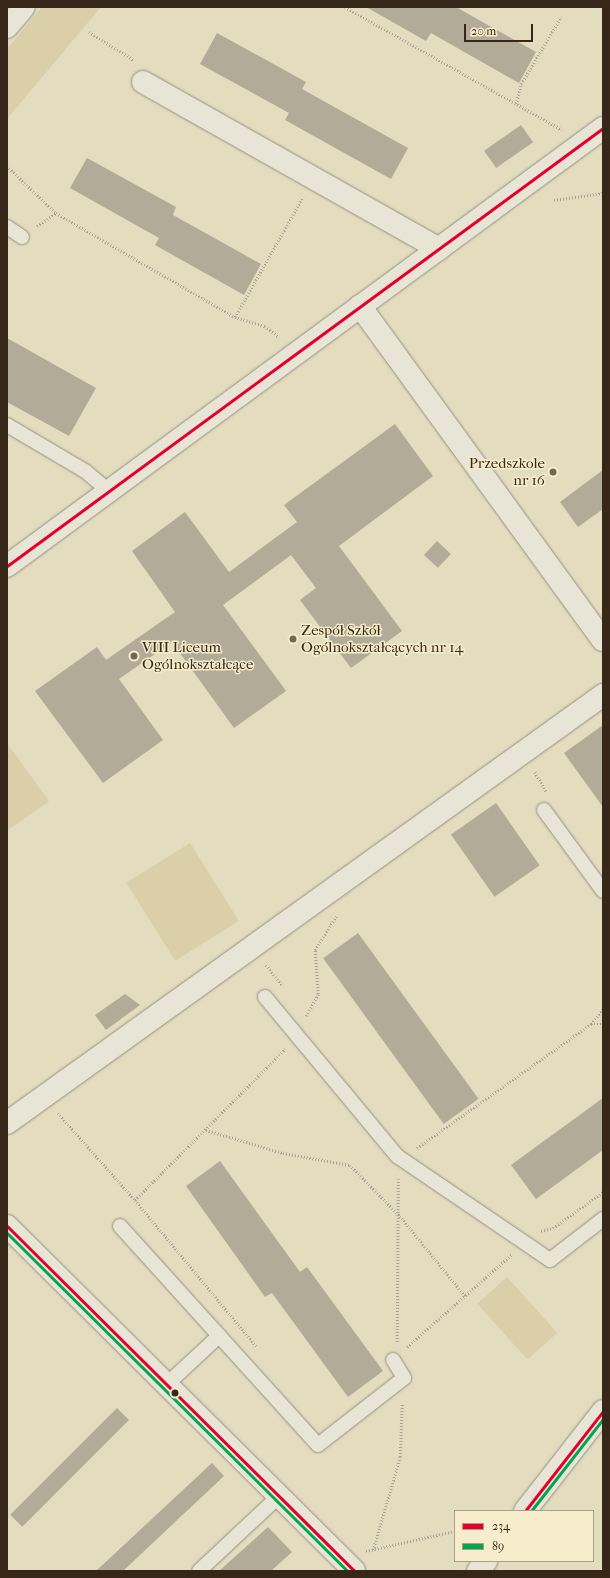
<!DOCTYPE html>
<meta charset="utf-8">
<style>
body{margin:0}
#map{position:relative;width:610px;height:1578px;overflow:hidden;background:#e3dcbf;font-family:"IM FELL French Canon",serif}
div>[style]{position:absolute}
.green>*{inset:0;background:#dacfa8;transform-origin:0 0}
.building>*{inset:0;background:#b1ab97;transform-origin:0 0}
.path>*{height:2.5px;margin-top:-1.25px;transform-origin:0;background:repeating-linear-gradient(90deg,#a8a397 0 1px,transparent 0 3px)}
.roads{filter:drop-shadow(0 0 1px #97917f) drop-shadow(0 0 1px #97917f)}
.lane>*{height:14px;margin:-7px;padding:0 7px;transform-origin:7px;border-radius:7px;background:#e8e4d6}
.street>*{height:22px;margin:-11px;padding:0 11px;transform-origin:11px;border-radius:11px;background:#e8e4d6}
.secondary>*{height:22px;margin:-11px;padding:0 11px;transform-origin:11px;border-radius:11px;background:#e8e4d6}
.bus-1>*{height:3px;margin:-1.5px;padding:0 1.5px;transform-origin:1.5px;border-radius:1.5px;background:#e4002b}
.bus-2>*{height:3px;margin:-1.5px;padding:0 1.5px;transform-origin:1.5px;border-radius:1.5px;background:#00a651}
.dots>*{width:11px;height:11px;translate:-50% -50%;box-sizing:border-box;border:2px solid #f7edcc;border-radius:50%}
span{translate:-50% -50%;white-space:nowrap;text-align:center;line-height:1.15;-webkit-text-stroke:3px #f7edcc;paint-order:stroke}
.poi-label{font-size:15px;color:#362718}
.right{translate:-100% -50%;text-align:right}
.left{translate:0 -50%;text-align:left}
.frame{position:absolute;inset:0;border:8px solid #362718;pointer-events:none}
.legend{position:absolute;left:454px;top:1510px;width:140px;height:52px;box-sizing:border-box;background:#f7edcc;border:1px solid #aa9e84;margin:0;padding:5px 7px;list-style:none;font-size:12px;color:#362718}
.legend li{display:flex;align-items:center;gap:8px;height:20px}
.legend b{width:20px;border:1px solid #aa9e84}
.scale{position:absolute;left:464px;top:24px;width:69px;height:18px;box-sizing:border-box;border:2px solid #362718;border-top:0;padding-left:5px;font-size:12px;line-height:14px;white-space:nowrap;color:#362718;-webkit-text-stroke:3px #f7edcc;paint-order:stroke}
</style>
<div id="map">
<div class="green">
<i style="clip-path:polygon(42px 7px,101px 7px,7px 119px,7px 49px)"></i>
<i style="clip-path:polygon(7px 743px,49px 801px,7px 831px)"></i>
<i style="left:190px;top:843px;width:92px;height:75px;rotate:58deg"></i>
<i style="left:507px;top:1277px;width:75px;height:40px;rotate:48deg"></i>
</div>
<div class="building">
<i style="clip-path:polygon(366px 7px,456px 7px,536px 52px,519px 83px,431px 33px,426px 41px)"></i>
<i style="clip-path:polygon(217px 33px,306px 82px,302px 89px,408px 148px,391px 179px,285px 120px,289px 113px,200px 64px)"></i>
<i style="left:521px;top:125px;width:21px;height:45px;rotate:55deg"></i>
<i style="clip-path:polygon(87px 158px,176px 207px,173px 215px,261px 264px,244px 295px,155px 245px,159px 238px,70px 188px)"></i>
<i style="clip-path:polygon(7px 338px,96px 388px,69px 436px,7px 402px)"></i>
<i style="clip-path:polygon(395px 424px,433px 476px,339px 546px,402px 631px,351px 668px,300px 600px,316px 588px,291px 555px,223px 605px,286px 691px,234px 728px,172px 642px,119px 679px,163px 740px,103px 783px,35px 691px,97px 647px,106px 660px,175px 612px,132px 551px,185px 512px,229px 572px,297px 522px,284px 505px)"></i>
<i style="clip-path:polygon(603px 470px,603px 509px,578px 527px,560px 502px)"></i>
<i style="left:437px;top:541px;width:19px;height:19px;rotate:43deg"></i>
<i style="clip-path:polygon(603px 725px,603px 807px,564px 753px)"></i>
<i style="left:496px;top:803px;width:76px;height:55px;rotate:55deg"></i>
<i style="left:358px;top:933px;width:205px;height:43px;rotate:54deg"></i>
<i style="clip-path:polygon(125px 994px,140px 1005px,106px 1030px,95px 1015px)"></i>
<i style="clip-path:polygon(603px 1098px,603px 1150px,536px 1199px,511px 1165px)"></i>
<i style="clip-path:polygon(220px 1161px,300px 1272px,307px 1267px,383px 1371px,348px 1397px,272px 1293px,265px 1297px,186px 1186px)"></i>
<i style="left:117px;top:1408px;width:17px;height:151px;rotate:45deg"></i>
<i style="clip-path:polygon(212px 1463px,224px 1476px,123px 1571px,96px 1571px)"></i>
<i style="clip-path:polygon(268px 1527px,292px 1552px,271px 1571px,219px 1571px)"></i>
</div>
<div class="path">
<i style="left:345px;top:7px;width:249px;rotate:29.5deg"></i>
<i style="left:89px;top:32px;width:53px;rotate:31.9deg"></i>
<i style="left:516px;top:104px;width:21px;rotate:-76deg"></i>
<i style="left:521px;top:84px;width:78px;rotate:-59.2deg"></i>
<i style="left:7px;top:166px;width:68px;rotate:43.8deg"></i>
<i style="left:56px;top:213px;width:207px;rotate:30.2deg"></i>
<i style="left:235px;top:317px;width:31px;rotate:17deg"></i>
<i style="left:265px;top:326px;width:18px;rotate:38deg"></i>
<i style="left:554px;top:200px;width:49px;rotate:-8.1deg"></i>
<i style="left:37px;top:226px;width:23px;rotate:-34deg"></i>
<i style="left:235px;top:317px;width:138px;rotate:-60.5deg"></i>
<i style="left:535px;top:772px;width:22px;rotate:60deg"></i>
<i style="left:266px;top:965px;width:27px;rotate:51deg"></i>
<i style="left:306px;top:1016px;width:25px;rotate:-61deg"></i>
<i style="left:318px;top:994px;width:44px;rotate:-93.9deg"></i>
<i style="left:315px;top:950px;width:40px;rotate:-58deg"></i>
<i style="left:591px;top:1024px;width:19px;rotate:-51deg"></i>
<i style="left:58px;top:1113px;width:116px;rotate:48.5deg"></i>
<i style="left:135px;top:1200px;width:213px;rotate:-45.2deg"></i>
<i style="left:206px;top:1130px;width:80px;rotate:16.6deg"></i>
<i style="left:283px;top:1153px;width:68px;rotate:10.2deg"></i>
<i style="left:350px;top:1165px;width:71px;rotate:45.6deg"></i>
<i style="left:400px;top:1216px;width:103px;rotate:50.9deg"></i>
<i style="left:417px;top:1148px;width:214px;rotate:-35.5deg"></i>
<i style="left:591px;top:1024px;width:12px"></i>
<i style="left:135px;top:1200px;width:191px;rotate:50.3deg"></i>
<i style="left:541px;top:1231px;width:12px;rotate:-14deg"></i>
<i style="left:553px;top:1228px;width:62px;rotate:-35.8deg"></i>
<i style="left:397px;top:1342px;width:163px;rotate:-89.6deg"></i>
<i style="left:407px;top:1347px;width:139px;rotate:-41.5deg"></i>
<i style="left:373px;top:1550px;width:97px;rotate:-73.8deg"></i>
<i style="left:400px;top:1457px;width:53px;rotate:-87.8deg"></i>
<i style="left:366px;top:1551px;width:91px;rotate:-12.7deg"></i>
</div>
<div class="roads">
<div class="lane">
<i style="left:7px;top:227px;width:18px;rotate:34deg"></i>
<i style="left:7px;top:425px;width:91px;rotate:30.5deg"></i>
<i style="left:85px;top:471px;width:33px;rotate:40deg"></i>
<i style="left:544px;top:810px;width:100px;rotate:53.9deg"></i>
<i style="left:265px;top:997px;width:207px;rotate:50.3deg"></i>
<i style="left:397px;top:1156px;width:185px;rotate:34.2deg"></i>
<i style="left:550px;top:1260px;width:67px;rotate:-37.7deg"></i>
<i style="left:120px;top:1226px;width:295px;rotate:47.9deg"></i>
<i style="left:318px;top:1445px;width:109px;rotate:-37.9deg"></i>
<i style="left:404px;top:1378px;width:21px;rotate:-121deg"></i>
<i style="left:165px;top:1386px;width:74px;rotate:-42.8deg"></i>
<i style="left:199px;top:1571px;width:108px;rotate:-43.1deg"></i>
</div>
<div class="street">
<i style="left:143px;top:82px;width:340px;rotate:29.4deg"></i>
<i style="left:360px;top:306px;width:413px;rotate:54deg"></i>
<i style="left:7px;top:1123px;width:734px;rotate:-35.68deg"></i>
<i style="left:7px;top:1226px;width:489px;rotate:44.8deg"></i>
<i style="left:525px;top:1511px;width:127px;rotate:-52deg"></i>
<i style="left:478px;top:1571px;width:13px;rotate:-51deg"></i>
</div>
<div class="secondary">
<i style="left:7px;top:27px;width:26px;rotate:-50deg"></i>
<i style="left:7px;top:566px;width:740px;rotate:-36.31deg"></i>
</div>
</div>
<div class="bus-1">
<i style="left:7px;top:566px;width:740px;rotate:-36.31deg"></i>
<i style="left:7px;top:1226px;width:489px;rotate:44.8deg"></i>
<i style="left:525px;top:1511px;width:127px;rotate:-52deg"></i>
</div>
<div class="bus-2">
<i style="left:7px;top:1233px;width:479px;rotate:44.8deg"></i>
<i style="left:531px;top:1511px;width:117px;rotate:-52deg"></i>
</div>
<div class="dots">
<i style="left:553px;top:472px;background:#736652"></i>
<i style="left:293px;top:639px;background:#736652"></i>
<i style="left:134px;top:656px;background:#736652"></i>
<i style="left:175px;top:1393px;background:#362718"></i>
</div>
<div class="poi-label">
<span class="right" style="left:545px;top:472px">Przedszkole<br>nr 16</span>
<span class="left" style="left:301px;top:639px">Zespół Szkół<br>Ogólnokształcących nr 14</span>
<span class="left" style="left:142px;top:656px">VIII Liceum<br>Ogólnokształcące</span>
</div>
<div class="frame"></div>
<ul class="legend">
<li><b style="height:5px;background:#e4002b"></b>234</li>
<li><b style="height:5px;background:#00a651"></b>89</li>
</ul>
<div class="scale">20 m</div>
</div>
